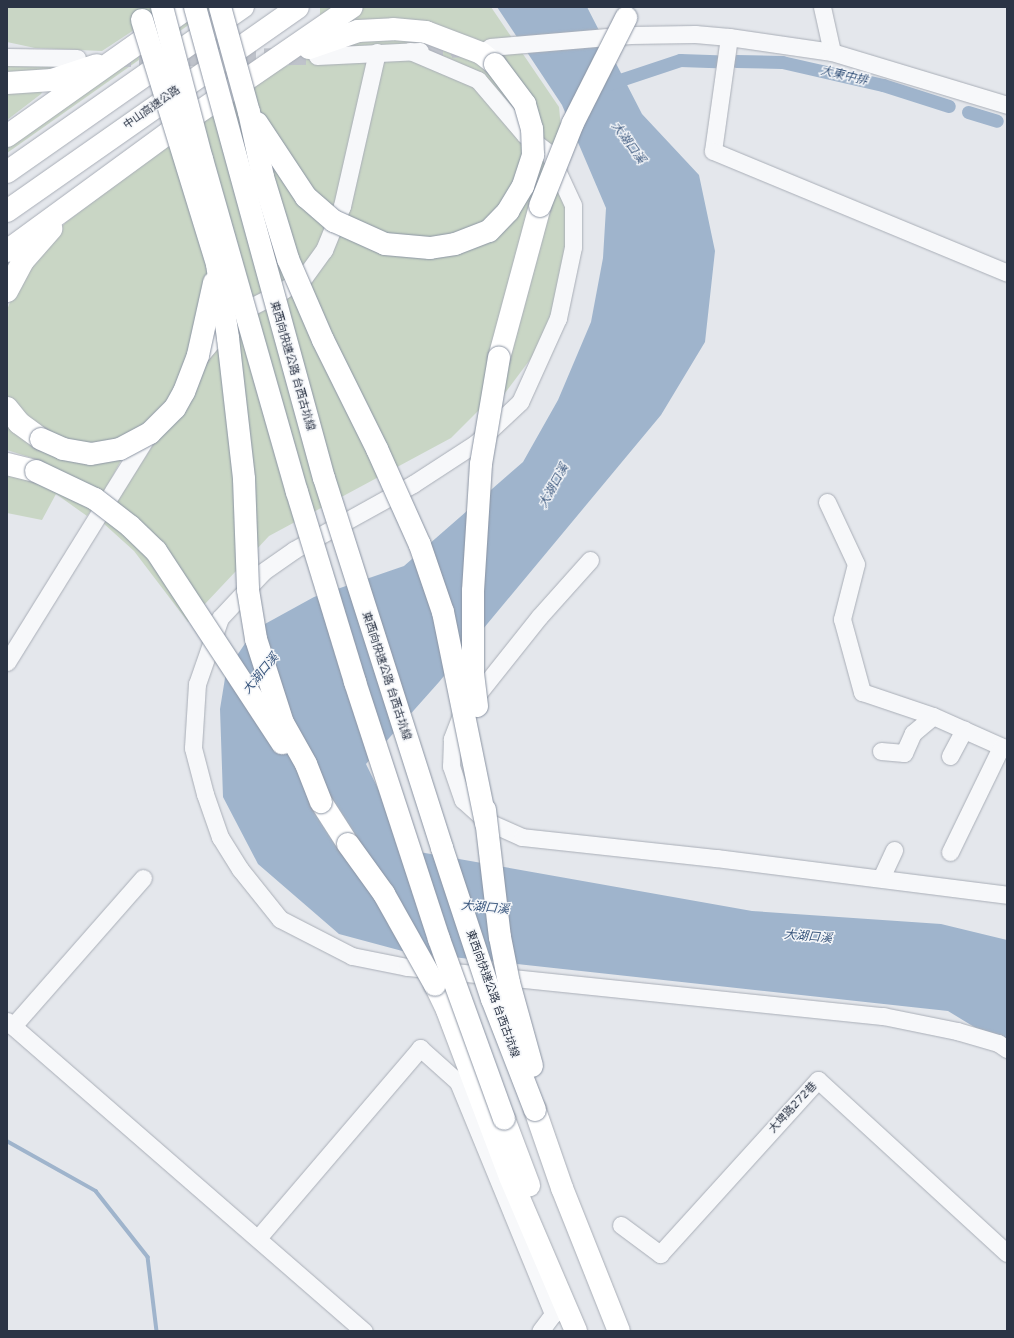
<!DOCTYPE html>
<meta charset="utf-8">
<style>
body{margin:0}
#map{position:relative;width:1014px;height:1338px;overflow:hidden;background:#e4e7ec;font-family:"Varela Round","Noto Sans TC",sans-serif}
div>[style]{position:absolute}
.green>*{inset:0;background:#c9d6c5;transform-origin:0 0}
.water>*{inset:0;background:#9fb4cc}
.stream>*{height:3.5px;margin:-1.75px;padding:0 1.75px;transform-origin:1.75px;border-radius:1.75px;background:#9fb4cc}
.canal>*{height:13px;margin:-6.5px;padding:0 6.5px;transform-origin:6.5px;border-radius:6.5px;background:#9fb4cc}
.minor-tunnel>*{height:17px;margin-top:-8.5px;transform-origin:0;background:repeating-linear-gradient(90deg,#bfc3cb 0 17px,transparent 0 25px)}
.roads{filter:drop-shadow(0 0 1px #a9aeb7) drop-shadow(0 0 1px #a9aeb7)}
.minor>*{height:17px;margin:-8.5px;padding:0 8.5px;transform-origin:8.5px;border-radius:8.5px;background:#f7f8fa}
.highway>*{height:22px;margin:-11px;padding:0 11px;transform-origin:11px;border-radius:11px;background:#fff}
.bridges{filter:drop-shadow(0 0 1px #8b94a3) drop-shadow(0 0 1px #8b94a3)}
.highway-bridge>*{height:22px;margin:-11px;padding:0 11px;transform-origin:11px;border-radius:11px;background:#fff}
span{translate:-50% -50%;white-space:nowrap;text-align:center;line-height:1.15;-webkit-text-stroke:3px #f4f6f9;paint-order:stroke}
.street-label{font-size:11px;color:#2b3445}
.water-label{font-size:12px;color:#34527a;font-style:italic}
.frame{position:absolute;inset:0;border:8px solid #2b3445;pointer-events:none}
</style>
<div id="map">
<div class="green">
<i style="clip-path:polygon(7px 7px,169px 7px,102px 51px,35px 48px,7px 42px)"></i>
<i style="clip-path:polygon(199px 7px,214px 7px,7px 153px,7px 145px)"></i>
<i style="left:320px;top:7px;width:13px;height:385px"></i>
<i style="clip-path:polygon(357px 7px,491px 7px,559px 107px,572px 242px,544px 341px,502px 397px,481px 408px,451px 438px,269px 536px,188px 622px,134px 551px,103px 523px,157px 439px,139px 427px,104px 492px,87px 516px,56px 494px,42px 520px,7px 513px,7px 466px,34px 475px,41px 461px,7px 450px,7px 419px,25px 419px,7px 397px,7px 310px,18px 281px,37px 253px,66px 222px,164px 148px,282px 68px,336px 42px,382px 35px,497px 52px,474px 38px,425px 23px,355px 25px,348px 21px)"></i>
<i style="clip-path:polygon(7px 63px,57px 66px,41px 94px,7px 120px)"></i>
</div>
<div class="water">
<i style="clip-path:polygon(497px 7px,587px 7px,642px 114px,699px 175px,715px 251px,705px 342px,661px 415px,439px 682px,366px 764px,408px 850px,752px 911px,941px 924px,1007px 940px,1007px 1047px,948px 1011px,406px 952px,339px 934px,258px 864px,223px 797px,220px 709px,226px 672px,254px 630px,314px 597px,404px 566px,523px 462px,558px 400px,591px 322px,603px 258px,606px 208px,562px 105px)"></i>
</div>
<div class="stream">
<i style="left:7px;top:1141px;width:102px;rotate:29.3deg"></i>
<i style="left:96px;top:1191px;width:84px;rotate:51.8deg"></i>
<i style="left:148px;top:1257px;width:75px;rotate:83.1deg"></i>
</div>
<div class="canal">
<i style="left:736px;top:61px;width:46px;rotate:1.2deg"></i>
<i style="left:782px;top:62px;width:104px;rotate:12.8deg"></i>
<i style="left:883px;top:85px;width:69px;rotate:17.7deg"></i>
<i style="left:608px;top:84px;width:76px;rotate:-18.4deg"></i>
<i style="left:680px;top:60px;width:36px;rotate:2deg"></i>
<i style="left:968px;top:112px;width:30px;rotate:17deg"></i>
</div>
<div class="minor-tunnel">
<i style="left:426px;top:51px;width:38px;rotate:-5deg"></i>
<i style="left:114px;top:58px;width:203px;rotate:-0.6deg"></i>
</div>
<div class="roads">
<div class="minor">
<i style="left:822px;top:7px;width:46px;rotate:77.5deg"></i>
<i style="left:729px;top:37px;width:115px;rotate:98deg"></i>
<i style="left:713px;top:151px;width:318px;rotate:22.5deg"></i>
<i style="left:490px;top:47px;width:141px;rotate:-4.9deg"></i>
<i style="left:630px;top:35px;width:65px;rotate:-0.9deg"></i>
<i style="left:695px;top:34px;width:34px;rotate:5deg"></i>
<i style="left:729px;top:37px;width:104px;rotate:8.3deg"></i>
<i style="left:832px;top:52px;width:183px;rotate:16.8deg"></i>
<i style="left:410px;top:51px;width:74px;rotate:23.1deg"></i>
<i style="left:478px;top:80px;width:72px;rotate:49.5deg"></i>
<i style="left:525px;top:135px;width:30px;rotate:37deg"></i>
<i style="left:549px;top:153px;width:57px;rotate:65.2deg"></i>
<i style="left:573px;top:205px;width:42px;rotate:90deg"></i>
<i style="left:573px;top:247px;width:73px;rotate:101.9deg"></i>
<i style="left:558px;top:318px;width:92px;rotate:114.3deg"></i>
<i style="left:520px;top:402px;width:60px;rotate:137deg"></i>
<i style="left:476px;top:443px;width:75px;rotate:146.9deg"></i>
<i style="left:413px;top:484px;width:136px;rotate:151deg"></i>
<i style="left:294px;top:550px;width:38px;rotate:145deg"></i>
<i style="left:263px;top:572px;width:63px;rotate:133.1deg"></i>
<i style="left:220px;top:618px;width:70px;rotate:109.2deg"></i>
<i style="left:197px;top:684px;width:64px;rotate:93.6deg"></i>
<i style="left:193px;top:748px;width:48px;rotate:75.4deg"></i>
<i style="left:205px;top:794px;width:46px;rotate:70.8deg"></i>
<i style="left:220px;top:837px;width:38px;rotate:58deg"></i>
<i style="left:240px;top:869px;width:64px;rotate:51.3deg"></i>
<i style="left:280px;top:919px;width:81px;rotate:27.2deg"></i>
<i style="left:352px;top:956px;width:56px;rotate:11.3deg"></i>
<i style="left:407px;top:967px;width:479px;rotate:5.9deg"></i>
<i style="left:883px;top:1016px;width:76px;rotate:11.5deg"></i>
<i style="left:957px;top:1031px;width:43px;rotate:16.3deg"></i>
<i style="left:998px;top:1043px;width:11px;rotate:34deg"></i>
<i style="left:317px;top:56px;width:103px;rotate:-2.8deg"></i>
<i style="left:7px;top:57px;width:70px;rotate:0.8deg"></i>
<i style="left:199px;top:357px;width:53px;rotate:-50.3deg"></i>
<i style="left:233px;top:316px;width:55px;rotate:-27deg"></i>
<i style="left:282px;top:291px;width:27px;rotate:-33deg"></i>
<i style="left:305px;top:276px;width:32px;rotate:-54deg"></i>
<i style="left:324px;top:250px;width:48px;rotate:-67.8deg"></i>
<i style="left:342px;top:206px;width:158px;rotate:-77.2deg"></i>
<i style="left:827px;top:502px;width:68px;rotate:64.9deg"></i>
<i style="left:856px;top:564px;width:57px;rotate:104.3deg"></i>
<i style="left:842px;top:619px;width:76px;rotate:74.7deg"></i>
<i style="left:862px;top:692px;width:75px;rotate:18.7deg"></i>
<i style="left:933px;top:716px;width:81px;rotate:24deg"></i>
<i style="left:590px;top:560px;width:76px;rotate:131.8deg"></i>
<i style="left:539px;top:617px;width:125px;rotate:128.5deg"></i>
<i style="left:461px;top:715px;width:26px;rotate:111deg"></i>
<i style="left:452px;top:739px;width:27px;rotate:92deg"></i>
<i style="left:451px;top:766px;width:36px;rotate:71deg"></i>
<i style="left:463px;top:800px;width:31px;rotate:42deg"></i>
<i style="left:486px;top:821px;width:39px;rotate:24deg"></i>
<i style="left:522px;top:837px;width:195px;rotate:6.2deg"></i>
<i style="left:716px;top:858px;width:293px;rotate:7.2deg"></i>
<i style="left:7px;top:662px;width:269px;rotate:-58.2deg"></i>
<i style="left:881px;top:751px;width:23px;rotate:5deg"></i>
<i style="left:904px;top:753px;width:22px;rotate:-66deg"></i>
<i style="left:913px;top:733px;width:26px;rotate:-40deg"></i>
<i style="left:950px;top:756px;width:30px;rotate:-62deg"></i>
<i style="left:950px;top:852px;width:117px;rotate:-64.1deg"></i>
<i style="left:881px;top:878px;width:31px;rotate:-65deg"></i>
<i style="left:7px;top:1021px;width:473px;rotate:41deg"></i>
<i style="left:13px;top:1026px;width:197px;rotate:-48.7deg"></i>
<i style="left:621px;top:1225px;width:49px;rotate:36.6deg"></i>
<i style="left:660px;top:1254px;width:235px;rotate:-47.8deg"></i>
<i style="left:818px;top:1080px;width:256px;rotate:42.5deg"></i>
<i style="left:258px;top:1238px;width:250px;rotate:-49.5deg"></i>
<i style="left:420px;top:1048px;width:51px;rotate:41.8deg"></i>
<i style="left:458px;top:1082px;width:251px;rotate:67.7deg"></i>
<i style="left:553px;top:1314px;width:21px;rotate:127deg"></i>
</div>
<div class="highway">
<i style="left:309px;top:48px;width:52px;rotate:-19.1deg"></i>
<i style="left:358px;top:31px;width:35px;rotate:-3deg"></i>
<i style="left:393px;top:29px;width:33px;rotate:5deg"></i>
<i style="left:426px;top:32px;width:59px;rotate:20.9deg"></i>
<i style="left:481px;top:53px;width:18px;rotate:38deg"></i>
<i style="left:7px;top:83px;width:45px;rotate:-3.8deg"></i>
<i style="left:52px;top:80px;width:47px;rotate:-18.4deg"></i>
<i style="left:7px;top:136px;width:223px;rotate:-35.3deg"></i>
<i style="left:7px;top:172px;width:288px;rotate:-35deg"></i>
<i style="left:7px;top:211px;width:355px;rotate:-35deg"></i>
<i style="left:7px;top:251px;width:198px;rotate:-36.2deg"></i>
<i style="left:167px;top:134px;width:224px;rotate:-34.5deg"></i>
<i style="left:7px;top:291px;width:34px;rotate:-62deg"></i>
<i style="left:23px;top:261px;width:43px;rotate:-48.8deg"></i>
<i style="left:499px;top:358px;width:157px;rotate:-74.9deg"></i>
<i style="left:7px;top:408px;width:19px;rotate:51deg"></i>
<i style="left:19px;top:423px;width:27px;rotate:36deg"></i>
<i style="left:7px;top:464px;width:30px;rotate:14deg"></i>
<i style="left:321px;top:802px;width:50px;rotate:57.3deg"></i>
<i style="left:435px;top:985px;width:28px;rotate:64deg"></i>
<i style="left:447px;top:1010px;width:178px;rotate:69.3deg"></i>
<i style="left:510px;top:1177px;width:168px;rotate:66.8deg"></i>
<i style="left:535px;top:1110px;width:83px;rotate:70.9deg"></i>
<i style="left:562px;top:1188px;width:154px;rotate:68.3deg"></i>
<i style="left:504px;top:1119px;width:71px;rotate:69.3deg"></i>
</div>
</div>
<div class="bridges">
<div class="highway-bridge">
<i style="left:162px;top:7px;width:157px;rotate:75.3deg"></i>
<i style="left:202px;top:159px;width:346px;rotate:74.1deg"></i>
<i style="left:297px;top:492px;width:199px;rotate:73deg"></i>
<i style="left:355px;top:682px;width:270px;rotate:71.9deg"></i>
<i style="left:439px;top:939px;width:191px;rotate:70.1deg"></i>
<i style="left:195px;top:7px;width:488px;rotate:74.7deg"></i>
<i style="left:324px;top:478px;width:388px;rotate:72.3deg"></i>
<i style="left:442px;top:848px;width:159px;rotate:71.7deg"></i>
<i style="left:492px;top:999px;width:119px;rotate:68.8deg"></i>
<i style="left:220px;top:7px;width:109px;rotate:74.6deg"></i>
<i style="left:249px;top:112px;width:66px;rotate:77.8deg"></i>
<i style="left:263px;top:177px;width:86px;rotate:73deg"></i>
<i style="left:288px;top:259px;width:88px;rotate:66.6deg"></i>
<i style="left:323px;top:340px;width:122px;rotate:63.6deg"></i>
<i style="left:377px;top:449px;width:105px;rotate:65.9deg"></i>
<i style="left:420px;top:545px;width:71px;rotate:71.1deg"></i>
<i style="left:443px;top:612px;width:216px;rotate:78.5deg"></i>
<i style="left:142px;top:20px;width:255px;rotate:72.9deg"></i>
<i style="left:217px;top:264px;width:75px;rotate:81.5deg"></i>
<i style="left:228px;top:338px;width:142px;rotate:83.5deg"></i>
<i style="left:244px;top:479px;width:111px;rotate:87.9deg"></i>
<i style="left:248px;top:590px;width:50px;rotate:80.7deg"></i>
<i style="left:256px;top:639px;width:88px;rotate:72.2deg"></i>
<i style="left:283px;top:723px;width:47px;rotate:60.7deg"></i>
<i style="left:306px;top:764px;width:41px;rotate:68.5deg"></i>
<i style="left:257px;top:123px;width:89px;rotate:56.5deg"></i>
<i style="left:306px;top:197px;width:37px;rotate:41deg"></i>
<i style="left:334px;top:221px;width:56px;rotate:24.3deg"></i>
<i style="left:385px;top:244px;width:45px;rotate:5.1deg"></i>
<i style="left:430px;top:248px;width:25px;rotate:-9deg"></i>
<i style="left:455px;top:244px;width:36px;rotate:-21deg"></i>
<i style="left:489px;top:231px;width:28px;rotate:-46deg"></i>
<i style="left:508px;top:211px;width:29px;rotate:-59deg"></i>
<i style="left:523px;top:186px;width:33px;rotate:-72deg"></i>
<i style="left:533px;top:155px;width:26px;rotate:-92deg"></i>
<i style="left:532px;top:129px;width:26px;rotate:-106deg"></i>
<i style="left:525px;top:104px;width:50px;rotate:-126.9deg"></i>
<i style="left:540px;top:206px;width:89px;rotate:-68.3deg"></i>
<i style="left:573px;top:123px;width:118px;rotate:-63.2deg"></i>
<i style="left:41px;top:439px;width:24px;rotate:24deg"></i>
<i style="left:63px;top:449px;width:28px;rotate:10deg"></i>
<i style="left:91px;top:454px;width:29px;rotate:-10deg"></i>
<i style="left:120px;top:449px;width:34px;rotate:-28deg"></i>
<i style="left:150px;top:433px;width:35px;rotate:-45deg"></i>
<i style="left:175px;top:408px;width:18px;rotate:-61deg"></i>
<i style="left:184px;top:392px;width:40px;rotate:-69deg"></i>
<i style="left:198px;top:355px;width:74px;rotate:-77.5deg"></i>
<i style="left:36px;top:471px;width:65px;rotate:25.4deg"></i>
<i style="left:95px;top:499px;width:44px;rotate:37.6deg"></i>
<i style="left:130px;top:526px;width:36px;rotate:44deg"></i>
<i style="left:156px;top:551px;width:230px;rotate:56.7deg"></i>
<i style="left:477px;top:706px;width:33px;rotate:-97deg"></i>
<i style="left:473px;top:673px;width:82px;rotate:-90deg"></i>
<i style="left:473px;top:591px;width:127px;rotate:-86.4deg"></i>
<i style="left:481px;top:464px;width:108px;rotate:-80.4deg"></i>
<i style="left:485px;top:810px;width:128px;rotate:83.3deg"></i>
<i style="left:500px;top:937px;width:47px;rotate:78.9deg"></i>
<i style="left:509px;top:983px;width:86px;rotate:74.5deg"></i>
<i style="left:348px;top:844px;width:62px;rotate:54.2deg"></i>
<i style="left:384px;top:894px;width:104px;rotate:60.7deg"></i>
</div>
</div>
<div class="street-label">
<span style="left:152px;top:108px;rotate:-35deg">中山高速公路</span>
<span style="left:292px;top:366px;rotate:74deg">東西向快速公路 台西古坑線</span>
<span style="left:386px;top:676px;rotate:72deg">東西向快速公路 台西古坑線</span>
<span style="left:492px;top:994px;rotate:70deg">東西向快速公路 台西古坑線</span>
<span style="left:793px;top:1108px;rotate:-47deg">大埤路272巷</span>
</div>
<div class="water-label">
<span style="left:844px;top:76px;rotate:13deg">大東中排</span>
<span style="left:628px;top:143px;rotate:54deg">大湖口溪</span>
<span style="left:554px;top:486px;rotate:-61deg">大湖口溪</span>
<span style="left:261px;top:674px;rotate:-50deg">大湖口溪</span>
<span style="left:485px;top:908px;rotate:5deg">大湖口溪</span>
<span style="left:808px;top:937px;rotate:5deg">大湖口溪</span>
</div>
<div class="frame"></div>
</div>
